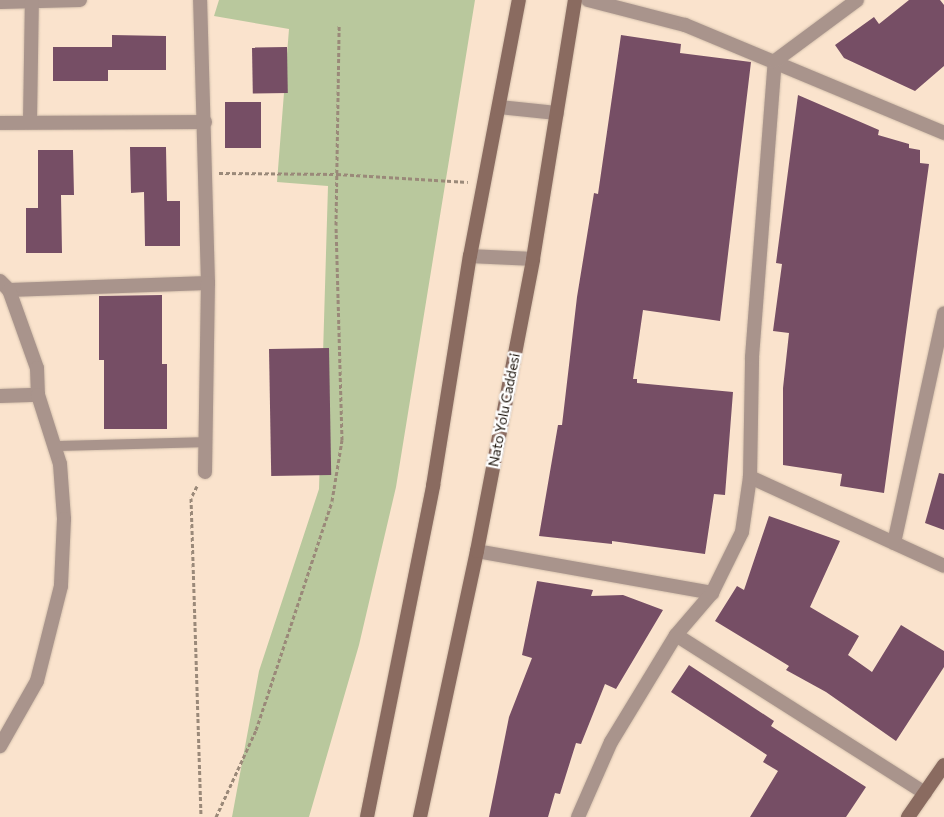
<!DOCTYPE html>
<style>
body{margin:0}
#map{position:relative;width:944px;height:817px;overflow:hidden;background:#fae3cd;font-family:Commissioner,sans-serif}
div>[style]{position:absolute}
.green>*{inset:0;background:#b9c89d}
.building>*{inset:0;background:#764e65;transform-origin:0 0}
.path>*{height:3px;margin-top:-1.5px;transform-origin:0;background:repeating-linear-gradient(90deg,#9a8979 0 4px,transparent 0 6.5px)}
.roads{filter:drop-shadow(0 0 1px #d6c2ae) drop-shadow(0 0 1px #d6c2ae)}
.service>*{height:10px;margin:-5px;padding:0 5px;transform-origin:5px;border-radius:5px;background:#a9948c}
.minor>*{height:14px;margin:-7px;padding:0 7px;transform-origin:7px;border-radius:7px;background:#a9948c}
.tertiary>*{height:14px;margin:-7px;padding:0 7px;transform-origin:7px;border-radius:7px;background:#a9948c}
.secondary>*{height:14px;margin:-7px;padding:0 7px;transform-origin:7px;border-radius:7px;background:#8a6b60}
span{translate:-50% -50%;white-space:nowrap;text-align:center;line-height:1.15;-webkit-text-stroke:5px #fff;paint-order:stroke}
.street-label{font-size:14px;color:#1b130b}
</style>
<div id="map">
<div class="green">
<i style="clip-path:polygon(219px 0,475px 0,396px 487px,359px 645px,309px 817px,232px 817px,259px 671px,319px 489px,328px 186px,277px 182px,289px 29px,214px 16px)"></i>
</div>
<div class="building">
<i style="clip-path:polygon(909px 0,940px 0,944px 5px,944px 66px,915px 91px,844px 58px,835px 45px,874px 17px,879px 24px)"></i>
<i style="clip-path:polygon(112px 35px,166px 36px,166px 70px,108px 70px,108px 81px,53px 81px,53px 47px,112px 47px)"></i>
<i style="clip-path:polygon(621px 35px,681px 44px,680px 53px,751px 62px,720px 321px,643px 310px,633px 379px,637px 379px,637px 383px,733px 392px,725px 495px,714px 494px,705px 554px,612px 541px,612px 544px,539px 536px,558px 425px,562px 425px,577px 297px,594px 193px,598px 194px)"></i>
<i style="left:287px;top:47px;width:46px;height:35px;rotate:89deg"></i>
<i style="clip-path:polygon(798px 95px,879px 130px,878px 135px,909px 144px,909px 148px,920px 150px,920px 163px,929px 164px,884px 493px,840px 486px,842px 474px,783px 465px,783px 388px,789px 333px,773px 331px,782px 264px,776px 263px)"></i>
<i style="left:225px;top:102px;width:36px;height:46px"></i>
<i style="clip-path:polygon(130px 147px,166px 147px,167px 201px,180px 201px,180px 246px,145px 246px,144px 192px,131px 193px)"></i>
<i style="clip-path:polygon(38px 150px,73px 150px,74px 195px,61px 195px,62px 253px,26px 253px,26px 208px,38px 208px)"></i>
<i style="clip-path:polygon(162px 295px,162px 364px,167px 364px,167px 429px,104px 429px,104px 360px,99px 360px,99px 296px)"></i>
<i style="left:329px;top:348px;width:127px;height:60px;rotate:89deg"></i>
<i style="clip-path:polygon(939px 473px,944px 474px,944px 530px,925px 523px)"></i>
<i style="clip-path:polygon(769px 516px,840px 541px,810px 607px,859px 636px,848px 655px,872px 672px,901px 625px,944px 651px,944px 667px,896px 741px,826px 692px,786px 670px,789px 666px,715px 621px,737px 586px,744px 590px)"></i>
<i style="clip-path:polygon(537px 581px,593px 590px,591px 596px,623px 595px,663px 610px,616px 689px,605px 684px,581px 744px,576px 743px,560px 794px,555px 793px,548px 817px,489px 817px,509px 717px,532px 658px,522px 655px)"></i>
<i style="clip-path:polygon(689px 665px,774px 721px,771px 726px,866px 787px,846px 817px,750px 817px,778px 771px,763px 762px,767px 755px,671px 692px)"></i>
</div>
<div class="path">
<i style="left:219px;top:173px;width:118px;rotate:0.5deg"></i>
<i style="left:337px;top:174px;width:131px;rotate:3.5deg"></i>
<i style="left:197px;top:486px;width:13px;rotate:117deg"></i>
<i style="left:191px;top:498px;width:319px;rotate:88.2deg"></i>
<i style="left:216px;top:817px;width:96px;rotate:-65.3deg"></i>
<i style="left:256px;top:730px;width:241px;rotate:-71.6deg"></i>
<i style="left:332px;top:501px;width:62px;rotate:-80.7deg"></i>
<i style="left:342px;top:440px;width:215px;rotate:-91.6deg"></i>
<i style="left:336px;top:225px;width:200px;rotate:-89.1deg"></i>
</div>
<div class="roads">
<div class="service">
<i style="left:54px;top:446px;width:151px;rotate:-1.5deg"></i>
</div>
<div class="minor">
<i style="left:588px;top:0;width:100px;rotate:14.5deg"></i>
<i style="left:685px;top:25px;width:281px;rotate:22.6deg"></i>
<i style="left:0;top:2px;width:80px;rotate:-1.4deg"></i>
<i style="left:499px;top:107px;width:58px;rotate:5.9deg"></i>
<i style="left:30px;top:121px;width:121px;rotate:-89.1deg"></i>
<i style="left:0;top:123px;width:205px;rotate:-0.3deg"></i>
<i style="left:470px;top:256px;width:63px;rotate:2.7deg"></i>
<i style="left:9px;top:290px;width:199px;rotate:-2deg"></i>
<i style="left:208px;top:283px;width:283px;rotate:-91.6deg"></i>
<i style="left:0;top:396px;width:38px;rotate:-2deg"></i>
<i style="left:205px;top:472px;width:189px;rotate:-89.1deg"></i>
<i style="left:750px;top:477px;width:213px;rotate:24.6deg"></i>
<i style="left:894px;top:543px;width:235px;rotate:-77.7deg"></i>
<i style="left:477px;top:551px;width:239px;rotate:10.1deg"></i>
<i style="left:676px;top:635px;width:295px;rotate:32.4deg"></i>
<i style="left:578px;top:817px;width:82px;rotate:-66.3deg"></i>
<i style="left:611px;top:742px;width:125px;rotate:-58.7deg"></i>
<i style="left:676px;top:635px;width:55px;rotate:-49.4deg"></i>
<i style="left:712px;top:593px;width:68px;rotate:-63.8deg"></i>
<i style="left:742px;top:532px;width:56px;rotate:-81.7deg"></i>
<i style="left:750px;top:477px;width:120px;rotate:-89deg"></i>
<i style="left:752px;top:357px;width:297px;rotate:-85.6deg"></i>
<i style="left:775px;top:61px;width:102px;rotate:-36.6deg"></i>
</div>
<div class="tertiary">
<i style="left:0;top:281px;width:13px;rotate:45deg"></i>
<i style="left:9px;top:290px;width:83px;rotate:70.3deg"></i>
<i style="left:37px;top:368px;width:27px;rotate:88deg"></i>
<i style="left:38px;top:395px;width:72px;rotate:72.3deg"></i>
<i style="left:60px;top:464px;width:55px;rotate:85.8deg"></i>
<i style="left:64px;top:519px;width:67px;rotate:92.6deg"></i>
<i style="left:61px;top:586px;width:98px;rotate:104.2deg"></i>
<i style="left:37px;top:681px;width:75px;rotate:119.6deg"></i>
</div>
<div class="secondary">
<i style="left:367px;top:817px;width:338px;rotate:-78.7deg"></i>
<i style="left:433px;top:486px;width:233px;rotate:-80.9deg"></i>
<i style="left:470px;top:256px;width:261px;rotate:-79.2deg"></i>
<i style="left:420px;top:817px;width:272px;rotate:-77.9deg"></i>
<i style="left:477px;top:551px;width:297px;rotate:-79.1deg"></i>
<i style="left:533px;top:259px;width:262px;rotate:-80.8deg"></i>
<i style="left:908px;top:817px;width:63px;rotate:-55.3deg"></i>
</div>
</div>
<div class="street-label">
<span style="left:504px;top:410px;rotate:-79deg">Nato Yolu Caddesi</span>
</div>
</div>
